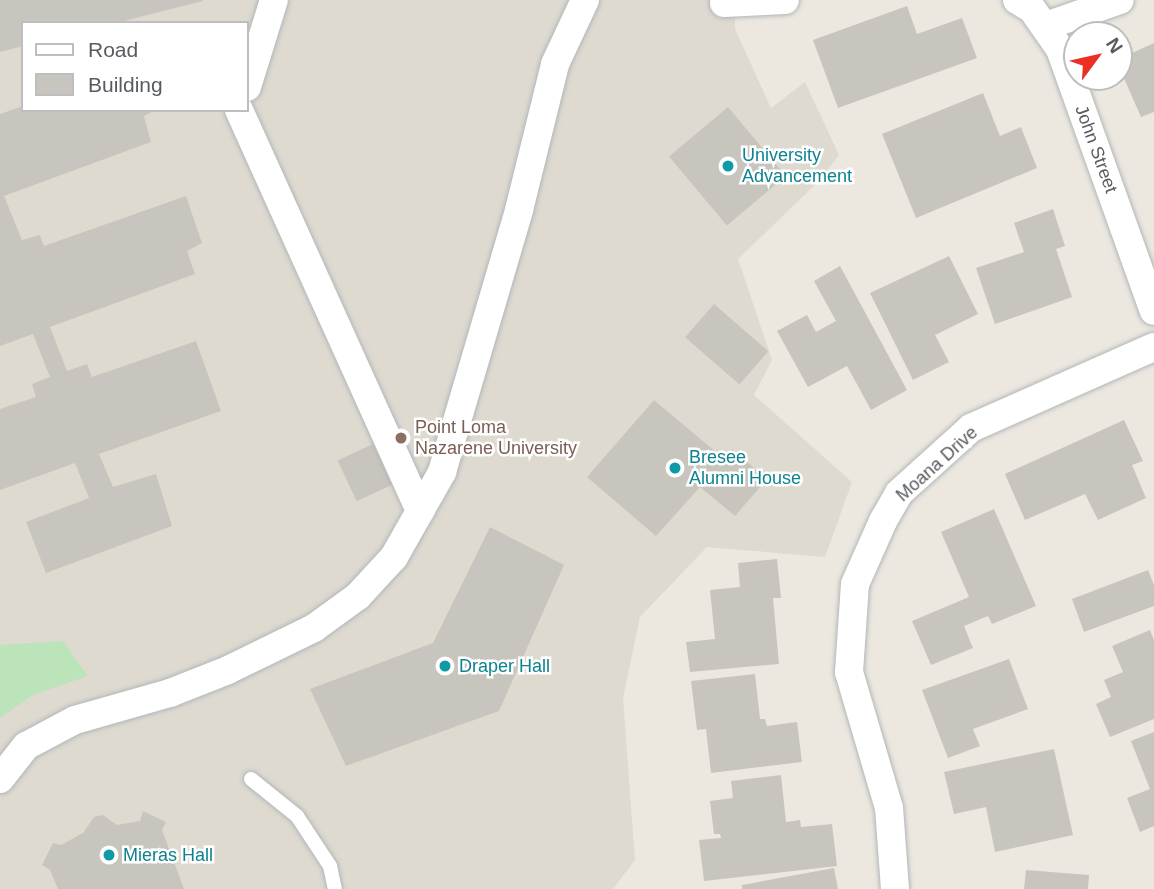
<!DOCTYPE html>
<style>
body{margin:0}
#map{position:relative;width:1154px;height:889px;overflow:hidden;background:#ece8df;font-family:Arial,sans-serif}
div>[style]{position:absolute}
.education>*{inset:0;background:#dedad0}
.green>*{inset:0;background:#bbe4ba}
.building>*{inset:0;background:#c8c5be;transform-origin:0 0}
.roads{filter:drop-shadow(0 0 2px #b2b6ba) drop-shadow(0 0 2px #b2b6ba)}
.lane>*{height:14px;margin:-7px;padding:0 7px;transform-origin:7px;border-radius:7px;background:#fff}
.street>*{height:28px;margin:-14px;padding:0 14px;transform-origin:14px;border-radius:14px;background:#fff}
.dots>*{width:19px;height:19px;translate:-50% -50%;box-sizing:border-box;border:4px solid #fff;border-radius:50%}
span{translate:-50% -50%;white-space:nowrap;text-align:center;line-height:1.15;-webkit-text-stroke:5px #fff;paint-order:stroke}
.street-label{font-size:18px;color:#585c60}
.culture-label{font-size:18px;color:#0d838f}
.left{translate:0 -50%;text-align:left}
.education-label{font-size:18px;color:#785e54}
.legend{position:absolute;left:21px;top:21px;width:228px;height:91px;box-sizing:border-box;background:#fff;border:2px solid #bcbebf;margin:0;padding:9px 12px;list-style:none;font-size:21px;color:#585c60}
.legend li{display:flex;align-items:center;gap:14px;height:35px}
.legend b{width:35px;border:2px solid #bcbebf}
.north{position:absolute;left:1063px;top:21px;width:70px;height:70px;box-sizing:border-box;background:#fff;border:2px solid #bcbebf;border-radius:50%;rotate:57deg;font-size:19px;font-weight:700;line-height:28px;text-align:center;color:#585c60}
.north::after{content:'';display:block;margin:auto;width:24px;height:32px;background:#eb2f25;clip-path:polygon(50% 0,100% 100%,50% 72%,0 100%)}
</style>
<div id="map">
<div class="education">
<i style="clip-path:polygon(evenodd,0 0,735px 0,735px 29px,771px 108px,805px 82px,839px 155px,818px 182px,738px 259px,772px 360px,754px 395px,852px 482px,825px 557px,707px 547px,640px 617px,623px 698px,635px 860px,613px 889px,0 889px,0 0,23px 23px,247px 23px,247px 110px,23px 110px,23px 23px)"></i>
</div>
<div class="green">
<i style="clip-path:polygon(63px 641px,88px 676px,33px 695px,0 718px,0 645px)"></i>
</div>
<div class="building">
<i style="clip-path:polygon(0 0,203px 0,203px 1px,116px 23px,23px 23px,23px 46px,0 52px)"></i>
<i style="clip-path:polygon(907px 6px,917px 34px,962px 18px,977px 58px,838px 108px,813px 40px)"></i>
<i style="clip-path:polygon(1154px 43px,1154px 112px,1141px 117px,1119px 67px,1119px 59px)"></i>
<i style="clip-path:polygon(983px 93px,1000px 136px,1021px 127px,1037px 168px,916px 218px,882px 134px)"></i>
<i style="clip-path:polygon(23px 106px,23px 110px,156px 110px,144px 116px,151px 142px,4px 196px,22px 240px,40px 235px,44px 246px,186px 196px,202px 243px,187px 251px,195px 274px,50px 327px,67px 371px,87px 364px,92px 377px,196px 341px,221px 411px,99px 454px,113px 487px,156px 474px,172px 526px,46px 573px,26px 522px,89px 498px,75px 463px,0 490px,0 409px,36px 397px,32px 384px,50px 377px,33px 334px,0 346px,0 114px)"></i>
<i style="left:728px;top:107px;width:90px;height:77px;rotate:50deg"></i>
<i style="clip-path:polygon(1053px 209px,1065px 246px,1056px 249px,1072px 297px,995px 324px,976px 268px,1024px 252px,1014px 223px)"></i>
<i style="clip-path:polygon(949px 256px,978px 314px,935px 335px,949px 362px,913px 380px,870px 293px)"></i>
<i style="clip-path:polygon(840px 266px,907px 390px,871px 410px,847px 366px,808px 387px,777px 331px,807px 315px,816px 332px,836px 321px,814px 281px)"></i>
<i style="left:714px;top:304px;width:72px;height:44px;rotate:41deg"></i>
<i style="clip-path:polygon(654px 400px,723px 458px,732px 449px,767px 479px,735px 516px,700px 487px,656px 536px,587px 477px)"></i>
<i style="clip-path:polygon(1124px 420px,1143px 461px,1132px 465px,1146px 498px,1098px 520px,1085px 494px,1025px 520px,1005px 474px)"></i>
<i style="left:373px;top:444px;width:45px;height:39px;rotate:65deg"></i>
<i style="clip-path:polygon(994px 509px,1036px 606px,992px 624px,988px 616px,964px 626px,973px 648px,931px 665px,912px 621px,969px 597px,941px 532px)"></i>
<i style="clip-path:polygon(490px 527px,564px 565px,499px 711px,346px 766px,310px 689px,433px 643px)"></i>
<i style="clip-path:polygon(777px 559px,781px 598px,773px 598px,779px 664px,690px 672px,686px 642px,715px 639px,710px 590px,740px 587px,738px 563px)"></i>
<i style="clip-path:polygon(1148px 570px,1154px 585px,1154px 606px,1084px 632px,1072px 599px)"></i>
<i style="clip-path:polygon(1150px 630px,1154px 640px,1154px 719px,1110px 737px,1096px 704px,1111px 697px,1104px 680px,1123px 672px,1112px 646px)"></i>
<i style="clip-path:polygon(1009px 659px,1028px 709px,973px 729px,980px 746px,948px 758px,922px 690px)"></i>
<i style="clip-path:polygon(755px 674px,760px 719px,765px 719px,767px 726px,797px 722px,802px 762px,711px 773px,706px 729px,697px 730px,691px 681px)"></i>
<i style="clip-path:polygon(1154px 732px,1154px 826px,1140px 832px,1127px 798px,1150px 789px,1131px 741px)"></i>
<i style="clip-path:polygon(1054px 749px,1073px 835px,995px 852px,986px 807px,954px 814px,944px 772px)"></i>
<i style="clip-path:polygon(781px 775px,786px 822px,800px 820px,801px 827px,832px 824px,837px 866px,704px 881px,699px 840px,721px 838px,720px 834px,714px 834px,710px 801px,733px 798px,731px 781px)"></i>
<i style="clip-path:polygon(143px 811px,166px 822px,162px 830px,184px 889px,58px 889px,50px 870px,42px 865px,53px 843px,61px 845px,83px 833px,94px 817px,103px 815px,117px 825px,140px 821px)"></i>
<i style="clip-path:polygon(834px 868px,838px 889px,742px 889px,742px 885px)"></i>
<i style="clip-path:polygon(1026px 870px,1089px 875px,1088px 889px,1024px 889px)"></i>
</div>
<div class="roads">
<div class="lane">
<i style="left:251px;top:779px;width:59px;rotate:38.8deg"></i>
<i style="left:297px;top:816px;width:60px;rotate:56.6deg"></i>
<i style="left:330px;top:866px;width:24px;rotate:78deg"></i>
</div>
<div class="street">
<i style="left:1017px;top:0;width:17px;rotate:31deg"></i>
<i style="left:1032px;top:9px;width:49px;rotate:55deg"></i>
<i style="left:1060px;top:49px;width:278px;rotate:70.3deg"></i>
<i style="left:724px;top:3px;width:61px;rotate:-2.8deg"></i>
<i style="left:1046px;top:26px;width:78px;rotate:-19.4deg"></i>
<i style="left:247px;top:87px;width:91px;rotate:-72.8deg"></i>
<i style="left:239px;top:110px;width:440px;rotate:65.7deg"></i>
<i style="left:0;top:779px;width:42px;rotate:-51.8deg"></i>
<i style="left:26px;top:746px;width:55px;rotate:-28deg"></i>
<i style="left:75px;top:720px;width:99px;rotate:-15.9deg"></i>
<i style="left:170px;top:693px;width:62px;rotate:-21.6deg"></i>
<i style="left:228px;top:670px;width:96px;rotate:-26deg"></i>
<i style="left:314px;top:628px;width:54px;rotate:-36deg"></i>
<i style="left:358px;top:596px;width:53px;rotate:-47.3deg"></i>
<i style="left:394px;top:557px;width:98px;rotate:-60.5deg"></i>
<i style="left:442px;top:472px;width:273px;rotate:-73.6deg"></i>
<i style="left:519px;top:210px;width:150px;rotate:-76.1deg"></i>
<i style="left:555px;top:64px;width:71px;rotate:-64.9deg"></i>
<i style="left:895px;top:889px;width:81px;rotate:-94.2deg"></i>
<i style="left:889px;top:808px;width:142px;rotate:-106.4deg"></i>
<i style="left:849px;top:672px;width:88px;rotate:-86.1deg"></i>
<i style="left:855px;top:584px;width:69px;rotate:-66deg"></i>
<i style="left:883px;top:521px;width:32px;rotate:-60deg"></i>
<i style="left:899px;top:493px;width:97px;rotate:-42.1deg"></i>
<i style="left:971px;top:428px;width:200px;rotate:-23.9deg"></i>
</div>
</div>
<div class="dots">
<i style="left:728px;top:166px;background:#0f9aa8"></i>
<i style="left:401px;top:438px;background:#8d6e63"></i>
<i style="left:675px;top:468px;background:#0f9aa8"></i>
<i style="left:445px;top:666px;background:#0f9aa8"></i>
<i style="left:109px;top:855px;background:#0f9aa8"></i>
</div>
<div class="street-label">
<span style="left:1096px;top:149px;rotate:70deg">John Street</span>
<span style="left:937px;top:464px;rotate:-42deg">Moana Drive</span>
</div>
<div class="culture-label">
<span class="left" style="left:742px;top:166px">University<br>Advancement</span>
<span class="left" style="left:689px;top:468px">Bresee<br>Alumni House</span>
<span class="left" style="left:459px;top:666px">Draper Hall</span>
<span class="left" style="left:123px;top:855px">Mieras Hall</span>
</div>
<div class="education-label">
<span class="left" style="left:415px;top:438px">Point Loma<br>Nazarene University</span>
</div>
<ul class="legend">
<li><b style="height:9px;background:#fff"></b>Road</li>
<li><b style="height:19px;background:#c8c5be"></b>Building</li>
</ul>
<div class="north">N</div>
</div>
